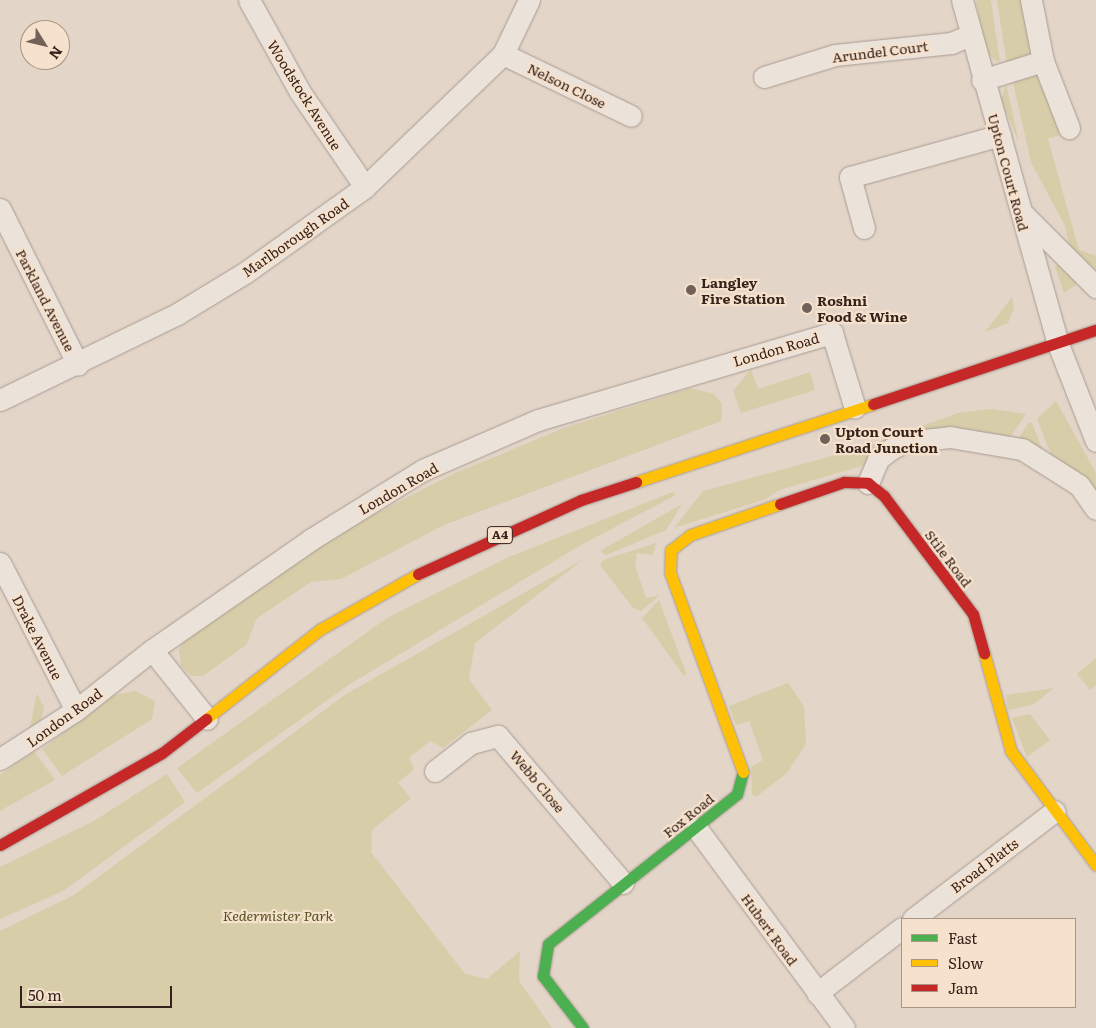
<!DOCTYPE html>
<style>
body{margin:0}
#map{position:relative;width:1096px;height:1028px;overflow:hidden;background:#e3d5c8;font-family:Literata,serif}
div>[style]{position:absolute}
.green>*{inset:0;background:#d7cda9}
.roads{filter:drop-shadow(0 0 1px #a89b92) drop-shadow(0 0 1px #a89b92)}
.street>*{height:21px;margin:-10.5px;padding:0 10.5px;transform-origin:10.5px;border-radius:10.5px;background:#ebe2da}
.fast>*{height:11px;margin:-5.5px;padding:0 5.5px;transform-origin:5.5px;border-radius:5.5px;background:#4caf50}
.slow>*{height:11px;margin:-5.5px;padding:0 5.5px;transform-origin:5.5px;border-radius:5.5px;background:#ffc107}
.jam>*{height:11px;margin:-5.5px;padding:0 5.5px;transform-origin:5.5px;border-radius:5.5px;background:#c62828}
.dots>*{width:14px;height:14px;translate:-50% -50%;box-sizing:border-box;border:2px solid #f6e1cc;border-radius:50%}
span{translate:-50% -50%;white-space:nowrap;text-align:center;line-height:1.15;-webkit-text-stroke:4.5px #f6e1cc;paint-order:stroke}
.shield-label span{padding:1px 4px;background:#f6e1cc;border:1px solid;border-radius:4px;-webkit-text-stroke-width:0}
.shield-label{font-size:12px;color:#35221b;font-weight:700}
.street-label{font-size:14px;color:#35221b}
.poi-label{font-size:14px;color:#35221b;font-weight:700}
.left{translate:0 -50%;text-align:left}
.park-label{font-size:14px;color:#515321;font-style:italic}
.legend{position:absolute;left:901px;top:918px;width:175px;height:90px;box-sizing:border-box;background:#f6e1cc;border:1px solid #a99585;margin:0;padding:6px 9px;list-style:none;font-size:15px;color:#35221b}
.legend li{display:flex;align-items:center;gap:10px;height:25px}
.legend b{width:25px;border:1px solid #a99585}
.north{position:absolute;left:20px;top:20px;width:50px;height:50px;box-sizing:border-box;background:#f6e1cc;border:1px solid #a99585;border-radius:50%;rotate:126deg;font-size:14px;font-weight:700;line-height:20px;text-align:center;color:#35221b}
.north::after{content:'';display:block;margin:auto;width:18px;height:22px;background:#726158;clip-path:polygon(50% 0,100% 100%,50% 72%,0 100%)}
.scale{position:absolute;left:20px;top:986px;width:152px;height:22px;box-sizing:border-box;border:2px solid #35221b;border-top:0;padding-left:6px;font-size:15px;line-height:18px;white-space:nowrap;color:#35221b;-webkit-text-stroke:4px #f6e1cc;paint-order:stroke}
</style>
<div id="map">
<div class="green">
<i style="clip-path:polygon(976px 0,991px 0,1000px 63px,986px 53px)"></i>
<i style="clip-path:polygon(997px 0,1032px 0,1039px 38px,1029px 57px,1007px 65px)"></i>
<i style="clip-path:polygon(1039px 74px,1066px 133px,1048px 139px,1079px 250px,1096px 256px,1096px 270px,1069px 245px,1065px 226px,1031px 162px,1013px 82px)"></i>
<i style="clip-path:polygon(1006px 84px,1019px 143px,1001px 100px)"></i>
<i style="clip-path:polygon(1059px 264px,1077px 284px,1064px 293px,1055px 267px)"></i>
<i style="clip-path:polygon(1012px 297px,1014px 308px,1008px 323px,985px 332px)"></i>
<i style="clip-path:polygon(751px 369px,758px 389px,810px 372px,815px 390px,741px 413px,733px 391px)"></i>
<i style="clip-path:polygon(690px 388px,714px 394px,722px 404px,721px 421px,444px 525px,341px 579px,311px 582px,257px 618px,246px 645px,203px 676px,191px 676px,181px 666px,179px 650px,185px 637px,347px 528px,453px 474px,564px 428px)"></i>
<i style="clip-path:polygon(1056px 401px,1096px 473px,1096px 512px,1056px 467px,1037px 419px)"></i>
<i style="clip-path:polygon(991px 409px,1026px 414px,1007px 442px,944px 435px,869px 464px,779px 490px,766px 499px,674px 528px,703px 491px,862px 448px,958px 413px)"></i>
<i style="clip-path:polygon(1029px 422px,1032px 423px,1047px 462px,1013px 447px)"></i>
<i style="clip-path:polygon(673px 492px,676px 495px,581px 545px,350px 684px,197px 793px,177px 768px,387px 618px,509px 557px)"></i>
<i style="clip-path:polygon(682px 504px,666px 530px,606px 555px,600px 551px)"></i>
<i style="clip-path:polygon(656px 543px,653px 555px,637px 553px,635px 565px,646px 598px,660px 595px,641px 611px,633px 608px,600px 565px,603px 560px)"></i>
<i style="clip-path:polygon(584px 559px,475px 643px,469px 679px,492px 710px,443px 748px,430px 741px,409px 758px,414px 769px,398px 783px,411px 798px,372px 830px,371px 852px,465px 974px,487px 979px,520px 951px,519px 981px,552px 1028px,0 1028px,0 931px,74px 895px,346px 694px)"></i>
<i style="clip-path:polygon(659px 600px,686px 673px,684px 676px,642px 618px)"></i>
<i style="clip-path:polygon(1096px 658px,1096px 685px,1090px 690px,1077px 674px)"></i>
<i style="clip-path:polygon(788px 683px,804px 706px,806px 744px,787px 773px,756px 797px,752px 794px,751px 767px,763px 760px,749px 721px,736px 725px,729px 706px)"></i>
<i style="clip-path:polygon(1054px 688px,1034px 704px,1008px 710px,1006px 695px)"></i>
<i style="clip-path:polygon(135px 691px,155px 701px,152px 719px,62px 776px,42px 749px,114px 695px)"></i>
<i style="clip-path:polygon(37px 693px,44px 708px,41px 720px,30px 728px)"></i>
<i style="clip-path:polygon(1030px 714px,1050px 740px,1027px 757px,1012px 718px)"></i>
<i style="clip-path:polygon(34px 751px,55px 780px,0 811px,0 775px)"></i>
<i style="clip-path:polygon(167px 774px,185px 802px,63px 891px,0 919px,0 867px,94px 821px)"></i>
</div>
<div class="roads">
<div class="street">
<i style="left:249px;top:0;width:105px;rotate:61deg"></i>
<i style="left:300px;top:92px;width:115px;rotate:55.6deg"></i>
<i style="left:962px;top:0;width:357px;rotate:74.4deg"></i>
<i style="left:1058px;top:344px;width:104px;rotate:68.6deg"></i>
<i style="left:1031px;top:0;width:62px;rotate:78.9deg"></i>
<i style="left:1043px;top:61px;width:72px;rotate:68.8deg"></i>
<i style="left:503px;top:54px;width:142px;rotate:25.8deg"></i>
<i style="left:764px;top:77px;width:74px;rotate:-17.2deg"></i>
<i style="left:835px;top:55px;width:117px;rotate:-5.9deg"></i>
<i style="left:951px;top:43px;width:18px;rotate:-22deg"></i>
<i style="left:982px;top:80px;width:64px;rotate:-17.3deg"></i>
<i style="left:0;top:209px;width:174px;rotate:63.4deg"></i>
<i style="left:1022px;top:213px;width:105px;rotate:45deg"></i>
<i style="left:864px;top:228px;width:53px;rotate:-105.4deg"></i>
<i style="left:850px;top:177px;width:156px;rotate:-15.6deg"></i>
<i style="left:0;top:400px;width:197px;rotate:-25.9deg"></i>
<i style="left:177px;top:314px;width:81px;rotate:-31.3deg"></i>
<i style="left:246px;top:272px;width:146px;rotate:-35.5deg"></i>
<i style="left:365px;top:187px;width:192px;rotate:-43.9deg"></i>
<i style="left:503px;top:54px;width:60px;rotate:-64.3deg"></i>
<i style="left:868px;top:483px;width:26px;rotate:-67deg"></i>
<i style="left:878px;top:459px;width:16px;rotate:-38deg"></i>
<i style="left:891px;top:449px;width:16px;rotate:-27deg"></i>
<i style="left:905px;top:442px;width:45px;rotate:-6.3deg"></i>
<i style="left:950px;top:437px;width:73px;rotate:9.5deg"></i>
<i style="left:1022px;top:449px;width:67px;rotate:32.3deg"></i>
<i style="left:1079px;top:485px;width:29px;rotate:55deg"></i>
<i style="left:0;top:563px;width:165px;rotate:62.7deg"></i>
<i style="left:152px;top:650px;width:88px;rotate:51.4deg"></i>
<i style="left:0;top:759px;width:90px;rotate:-32.8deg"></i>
<i style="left:76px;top:710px;width:97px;rotate:-38.3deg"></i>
<i style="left:152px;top:650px;width:193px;rotate:-34.8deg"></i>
<i style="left:310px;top:540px;width:133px;rotate:-31.8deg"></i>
<i style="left:423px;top:470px;width:125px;rotate:-23.5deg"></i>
<i style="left:538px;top:420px;width:307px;rotate:-16.5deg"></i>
<i style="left:832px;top:333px;width:78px;rotate:73deg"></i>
<i style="left:435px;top:771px;width:46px;rotate:-37.9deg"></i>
<i style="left:471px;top:743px;width:28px;rotate:-15deg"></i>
<i style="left:498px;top:736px;width:193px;rotate:49.6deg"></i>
<i style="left:697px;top:829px;width:247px;rotate:53.5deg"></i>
<i style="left:913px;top:919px;width:178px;rotate:-37.3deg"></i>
<i style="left:817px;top:993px;width:107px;rotate:-37.4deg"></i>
</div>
<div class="fast">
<i style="left:583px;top:1028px;width:66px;rotate:-127.6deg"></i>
<i style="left:543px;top:976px;width:32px;rotate:-81deg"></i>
<i style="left:548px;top:944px;width:241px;rotate:-38.4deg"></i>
<i style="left:737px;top:794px;width:23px;rotate:-75deg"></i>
</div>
<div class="slow">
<i style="left:636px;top:482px;width:250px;rotate:-18.2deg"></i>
<i style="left:984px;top:653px;width:102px;rotate:74.6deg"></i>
<i style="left:1011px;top:751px;width:142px;rotate:53.3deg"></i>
<i style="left:206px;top:719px;width:144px;rotate:-38.2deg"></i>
<i style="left:319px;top:630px;width:114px;rotate:-29.5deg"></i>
<i style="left:743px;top:772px;width:212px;rotate:-110.1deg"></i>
<i style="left:670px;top:573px;width:23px;rotate:-88deg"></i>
<i style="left:671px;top:550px;width:24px;rotate:-38deg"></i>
<i style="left:690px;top:535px;width:95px;rotate:-19deg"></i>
</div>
<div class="jam">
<i style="left:873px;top:404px;width:235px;rotate:-18.4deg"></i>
<i style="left:780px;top:504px;width:68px;rotate:-19deg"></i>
<i style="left:844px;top:482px;width:24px;rotate:2deg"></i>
<i style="left:868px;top:483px;width:21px;rotate:39deg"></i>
<i style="left:884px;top:496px;width:148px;rotate:53deg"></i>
<i style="left:973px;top:614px;width:41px;rotate:74.2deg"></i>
<i style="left:418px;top:574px;width:179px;rotate:-24.4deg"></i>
<i style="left:581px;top:500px;width:58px;rotate:-18.1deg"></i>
<i style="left:0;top:845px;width:186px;rotate:-29.6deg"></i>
<i style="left:162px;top:753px;width:56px;rotate:-37.7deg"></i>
</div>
</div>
<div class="dots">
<i style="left:691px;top:290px;background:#726158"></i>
<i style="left:807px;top:308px;background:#726158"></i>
<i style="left:825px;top:439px;background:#726158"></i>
</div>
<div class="shield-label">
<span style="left:500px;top:535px">A4</span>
</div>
<div class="street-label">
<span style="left:880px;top:51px;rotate:-7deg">Arundel Court</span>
<span style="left:567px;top:85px;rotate:26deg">Nelson Close</span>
<span style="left:305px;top:95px;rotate:58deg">Woodstock Avenue</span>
<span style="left:1009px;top:172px;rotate:75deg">Upton Court Road</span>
<span style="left:295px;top:237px;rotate:-35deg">Marlborough Road</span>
<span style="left:46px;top:300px;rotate:63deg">Parkland Avenue</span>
<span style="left:776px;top:349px;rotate:-16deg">London Road</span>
<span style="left:398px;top:488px;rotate:-30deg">London Road</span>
<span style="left:949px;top:558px;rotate:53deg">Stile Road</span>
<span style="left:38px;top:637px;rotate:63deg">Drake Avenue</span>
<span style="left:64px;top:717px;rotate:-36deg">London Road</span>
<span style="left:538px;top:781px;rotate:50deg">Webb Close</span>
<span style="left:688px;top:815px;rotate:-39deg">Fox Road</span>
<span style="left:984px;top:865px;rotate:-37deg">Broad Platts</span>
<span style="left:770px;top:929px;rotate:54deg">Hubert Road</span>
</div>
<div class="poi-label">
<span class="left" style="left:701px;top:290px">Langley<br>Fire Station</span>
<span class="left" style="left:817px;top:308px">Roshni<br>Food &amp; Wine</span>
<span class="left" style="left:835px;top:439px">Upton Court<br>Road Junction</span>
</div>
<div class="park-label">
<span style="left:278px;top:915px">Kedermister Park</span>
</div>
<ul class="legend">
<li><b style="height:6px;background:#4caf50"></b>Fast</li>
<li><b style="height:6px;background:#ffc107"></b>Slow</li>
<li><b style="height:6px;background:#c62828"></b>Jam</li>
</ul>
<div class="north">N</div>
<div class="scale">50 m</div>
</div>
